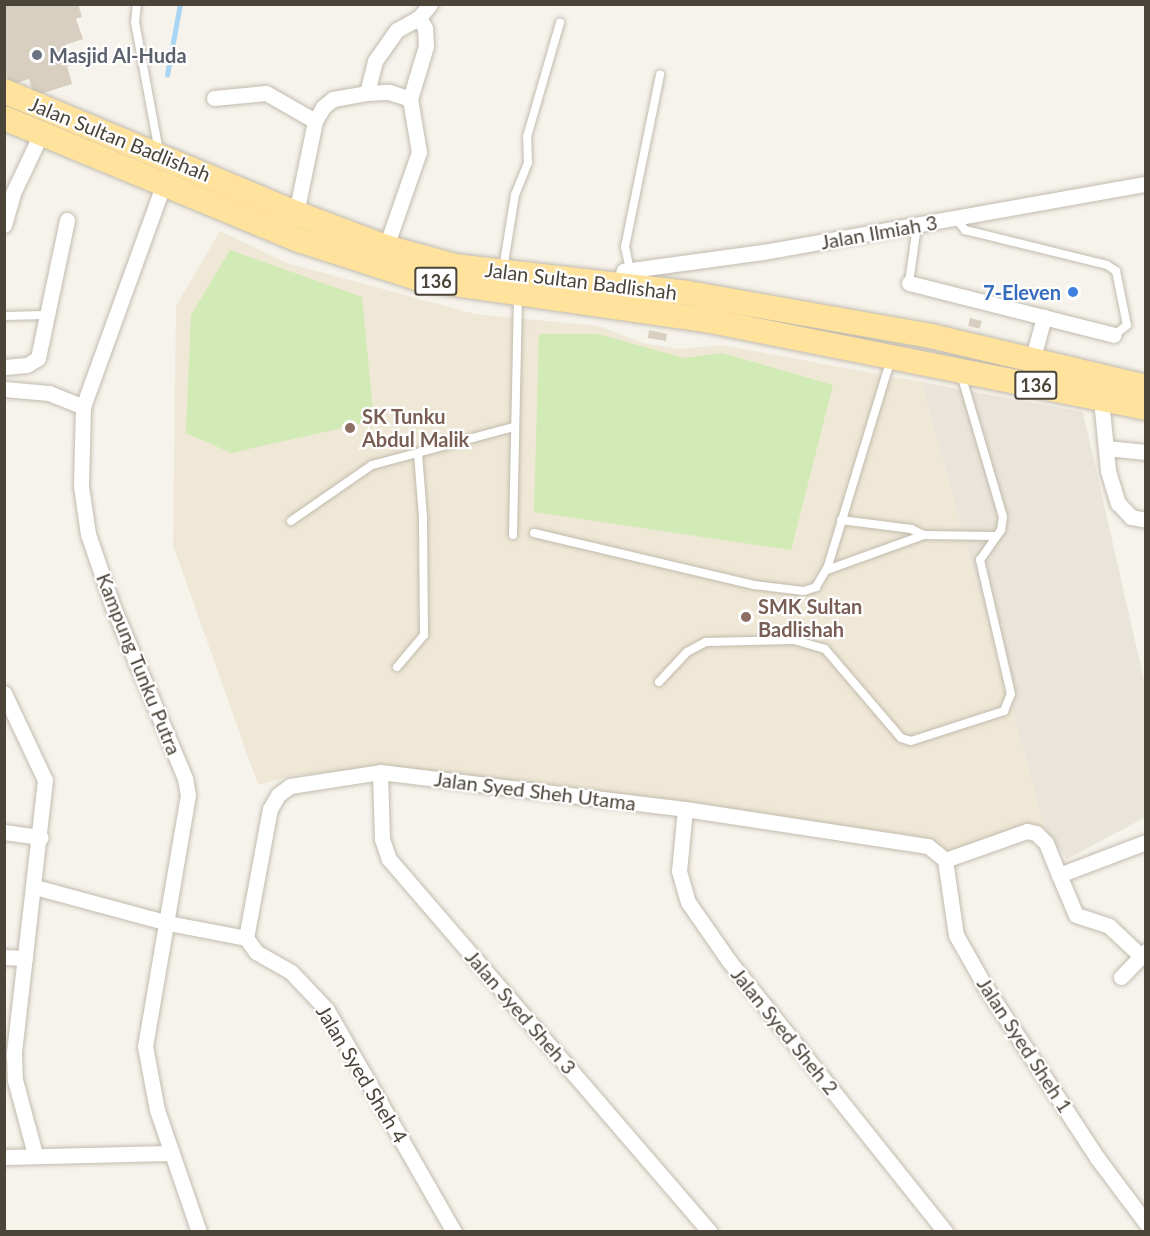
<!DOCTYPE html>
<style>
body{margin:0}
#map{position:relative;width:1150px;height:1236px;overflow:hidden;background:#f6f3ec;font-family:Lato,sans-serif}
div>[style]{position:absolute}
.residential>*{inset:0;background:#eae5da}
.education>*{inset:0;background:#efe8d6}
.green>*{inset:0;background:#d2eab5}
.stream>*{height:4.5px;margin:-2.25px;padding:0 2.25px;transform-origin:2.25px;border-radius:2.25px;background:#a9d4f2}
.building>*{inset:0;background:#d8cfc1;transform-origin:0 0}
.roads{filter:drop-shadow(0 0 2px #c2bbae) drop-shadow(0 0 2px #c2bbae)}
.service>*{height:8px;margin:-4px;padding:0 4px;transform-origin:4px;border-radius:4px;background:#fff}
.minor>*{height:15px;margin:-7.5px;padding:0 7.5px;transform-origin:7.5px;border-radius:7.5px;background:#fff}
.primary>*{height:24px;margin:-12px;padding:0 12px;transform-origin:12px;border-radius:12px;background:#ffe39c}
.dots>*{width:16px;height:16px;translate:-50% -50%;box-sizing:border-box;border:3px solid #fff;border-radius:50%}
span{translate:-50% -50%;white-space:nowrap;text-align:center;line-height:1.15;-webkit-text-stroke:4.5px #fff;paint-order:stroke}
.shield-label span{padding:2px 4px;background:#fff;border:2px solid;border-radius:4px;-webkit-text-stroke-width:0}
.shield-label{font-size:18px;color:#4b4439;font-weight:700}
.worship-label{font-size:20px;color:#5b616d;font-weight:700}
.left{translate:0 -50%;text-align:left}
.street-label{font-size:20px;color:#4b4439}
.shop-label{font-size:20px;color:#366cbe;font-weight:700}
.right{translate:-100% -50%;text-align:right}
.education-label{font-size:20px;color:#785e54;font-weight:700}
.frame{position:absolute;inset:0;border:6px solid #4b4439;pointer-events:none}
</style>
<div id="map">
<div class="residential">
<i style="clip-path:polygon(921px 382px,1083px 412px,1145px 685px,1146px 817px,1067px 859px,1045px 829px)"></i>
</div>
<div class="education">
<i style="clip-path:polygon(220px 231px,287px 263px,475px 314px,599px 326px,643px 343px,679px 349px,722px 345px,921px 382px,1045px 829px,953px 855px,931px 841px,904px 834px,376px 769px,294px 775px,258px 785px,173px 545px,176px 306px)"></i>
</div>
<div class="green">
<i style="clip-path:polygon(230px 250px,362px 297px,374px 421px,231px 453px,186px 433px,191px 315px)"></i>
<i style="clip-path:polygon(539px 334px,598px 334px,684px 358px,722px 353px,833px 385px,791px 550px,534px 512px)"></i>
</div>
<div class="stream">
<i style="left:167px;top:75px;width:72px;rotate:-79.6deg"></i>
</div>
<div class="building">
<i style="clip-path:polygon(4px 4px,78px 4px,82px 17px,76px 19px,83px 39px,65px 45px,72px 65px,67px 66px,72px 84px,34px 96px,29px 79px,10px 85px,4px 68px)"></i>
<i style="left:970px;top:318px;width:12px;height:8px;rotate:14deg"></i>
<i style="clip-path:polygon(649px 330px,667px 334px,666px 341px,648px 338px)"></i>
</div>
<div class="roads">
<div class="service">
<i style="left:137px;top:4px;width:18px;rotate:96deg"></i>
<i style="left:135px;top:22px;width:131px;rotate:79.5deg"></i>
<i style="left:955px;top:218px;width:16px;rotate:50deg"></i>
<i style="left:965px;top:230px;width:146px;rotate:13.8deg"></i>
<i style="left:1107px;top:265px;width:11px;rotate:34deg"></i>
<i style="left:1116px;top:271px;width:55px;rotate:78.5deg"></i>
<i style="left:1127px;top:325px;width:16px;rotate:142deg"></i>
<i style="left:503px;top:269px;width:75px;rotate:-80.8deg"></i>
<i style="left:515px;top:195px;width:35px;rotate:-68deg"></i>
<i style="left:528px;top:162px;width:25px;rotate:-92deg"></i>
<i style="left:527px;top:137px;width:119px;rotate:-73.9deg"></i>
<i style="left:630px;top:270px;width:24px;rotate:-102deg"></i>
<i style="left:625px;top:247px;width:176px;rotate:-78.5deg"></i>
<i style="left:909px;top:283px;width:58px;rotate:-82deg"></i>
<i style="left:4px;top:316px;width:41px;rotate:-1.4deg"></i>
<i style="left:841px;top:520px;width:71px;rotate:7.3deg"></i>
<i style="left:911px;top:529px;width:14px;rotate:25deg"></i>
<i style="left:924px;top:535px;width:71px;rotate:0.8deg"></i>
<i style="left:291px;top:521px;width:98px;rotate:-34.7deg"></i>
<i style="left:372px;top:465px;width:147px;rotate:-15deg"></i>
<i style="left:534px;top:533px;width:226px;rotate:13.3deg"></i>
<i style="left:754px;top:585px;width:50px;rotate:6.8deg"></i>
<i style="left:804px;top:591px;width:13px;rotate:-18deg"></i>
<i style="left:816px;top:587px;width:24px;rotate:-60deg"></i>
<i style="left:828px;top:566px;width:216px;rotate:-73.1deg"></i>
<i style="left:513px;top:535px;width:239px;rotate:-88.8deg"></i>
<i style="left:827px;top:570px;width:103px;rotate:-19.8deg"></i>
<i style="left:397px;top:667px;width:42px;rotate:-49.8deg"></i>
<i style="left:424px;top:635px;width:118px;rotate:-90.5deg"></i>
<i style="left:423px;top:517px;width:63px;rotate:-94.5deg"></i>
<i style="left:659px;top:682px;width:41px;rotate:-47deg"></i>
<i style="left:687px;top:652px;width:21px;rotate:-28deg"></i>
<i style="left:706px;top:642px;width:88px;rotate:-1.3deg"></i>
<i style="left:794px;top:640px;width:32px;rotate:16deg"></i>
<i style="left:825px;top:649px;width:117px;rotate:49.5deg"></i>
<i style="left:901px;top:738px;width:10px;rotate:17deg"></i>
<i style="left:911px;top:741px;width:98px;rotate:-17.9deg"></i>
<i style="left:1004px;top:711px;width:18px;rotate:-68deg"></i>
<i style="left:1011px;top:694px;width:138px;rotate:-103deg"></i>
<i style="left:980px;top:560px;width:37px;rotate:-55deg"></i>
<i style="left:1001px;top:530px;width:13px;rotate:-81deg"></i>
<i style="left:1003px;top:517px;width:149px;rotate:-106.4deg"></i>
</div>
<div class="minor">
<i style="left:367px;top:93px;width:33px;rotate:-76deg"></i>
<i style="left:375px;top:61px;width:38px;rotate:-55deg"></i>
<i style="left:397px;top:30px;width:25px;rotate:-29deg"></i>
<i style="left:419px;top:18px;width:18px;rotate:-52deg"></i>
<i style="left:214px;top:98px;width:52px;rotate:-5.5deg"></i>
<i style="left:266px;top:93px;width:56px;rotate:29.7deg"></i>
<i style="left:410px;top:99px;width:55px;rotate:-73.2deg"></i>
<i style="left:426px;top:46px;width:18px;rotate:-93deg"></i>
<i style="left:425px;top:28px;width:12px;rotate:-121deg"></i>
<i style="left:164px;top:183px;width:238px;rotate:109.9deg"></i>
<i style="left:83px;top:407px;width:79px;rotate:91.5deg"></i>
<i style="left:81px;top:486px;width:49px;rotate:81.7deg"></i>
<i style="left:88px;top:534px;width:77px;rotate:71.1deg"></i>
<i style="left:113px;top:607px;width:186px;rotate:67.2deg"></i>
<i style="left:185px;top:778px;width:17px;rotate:80deg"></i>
<i style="left:188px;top:795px;width:255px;rotate:99.7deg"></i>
<i style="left:145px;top:1046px;width:65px;rotate:79.4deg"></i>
<i style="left:157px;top:1110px;width:129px;rotate:71deg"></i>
<i style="left:296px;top:213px;width:94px;rotate:-78.3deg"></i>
<i style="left:315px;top:121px;width:16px;rotate:-60deg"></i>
<i style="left:323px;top:107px;width:13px;rotate:-39deg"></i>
<i style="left:333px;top:99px;width:35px;rotate:-10deg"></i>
<i style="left:367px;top:93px;width:22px;rotate:-3deg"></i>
<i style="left:389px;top:92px;width:22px;rotate:18deg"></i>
<i style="left:410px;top:99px;width:54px;rotate:80.4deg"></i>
<i style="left:419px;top:152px;width:101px;rotate:109.2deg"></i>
<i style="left:4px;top:225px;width:33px;rotate:-74deg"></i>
<i style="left:13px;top:193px;width:68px;rotate:-64.6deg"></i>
<i style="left:620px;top:283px;width:13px;rotate:-72deg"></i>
<i style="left:624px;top:271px;width:140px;rotate:-7.8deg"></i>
<i style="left:763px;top:252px;width:389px;rotate:-10.1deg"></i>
<i style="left:909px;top:283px;width:211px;rotate:14.2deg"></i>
<i style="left:1032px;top:361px;width:46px;rotate:-74.7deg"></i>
<i style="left:4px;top:367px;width:23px;rotate:-5deg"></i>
<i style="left:27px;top:365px;width:13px;rotate:-32deg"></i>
<i style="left:38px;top:358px;width:141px;rotate:-78.1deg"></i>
<i style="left:4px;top:389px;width:45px;rotate:5.1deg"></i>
<i style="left:49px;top:393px;width:37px;rotate:22deg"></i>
<i style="left:1101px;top:399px;width:72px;rotate:84.4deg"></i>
<i style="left:1108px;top:471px;width:34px;rotate:73deg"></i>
<i style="left:1118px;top:503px;width:19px;rotate:47deg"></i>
<i style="left:1131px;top:517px;width:15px;rotate:11deg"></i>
<i style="left:1106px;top:448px;width:40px;rotate:5.7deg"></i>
<i style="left:4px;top:693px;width:96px;rotate:64.8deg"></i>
<i style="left:45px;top:780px;width:276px;rotate:96.5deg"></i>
<i style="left:14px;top:1054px;width:26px;rotate:88deg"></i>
<i style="left:15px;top:1080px;width:77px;rotate:74.9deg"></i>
<i style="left:380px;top:772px;width:67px;rotate:88.3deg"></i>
<i style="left:382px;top:839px;width:21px;rotate:71deg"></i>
<i style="left:389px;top:859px;width:492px;rotate:49.3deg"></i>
<i style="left:685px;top:809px;width:62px;rotate:95.5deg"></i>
<i style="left:679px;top:871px;width:32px;rotate:74deg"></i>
<i style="left:688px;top:902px;width:72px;rotate:55.2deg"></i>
<i style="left:729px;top:961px;width:347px;rotate:51.4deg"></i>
<i style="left:4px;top:832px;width:37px;rotate:8deg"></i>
<i style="left:945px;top:860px;width:87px;rotate:-19.5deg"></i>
<i style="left:1027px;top:831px;width:9px;rotate:13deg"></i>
<i style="left:1036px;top:833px;width:14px;rotate:45deg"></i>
<i style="left:1046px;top:843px;width:35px;rotate:68deg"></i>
<i style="left:1059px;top:875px;width:93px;rotate:-20.8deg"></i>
<i style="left:1059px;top:875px;width:43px;rotate:67deg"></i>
<i style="left:1076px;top:915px;width:35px;rotate:18deg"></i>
<i style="left:1109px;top:926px;width:44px;rotate:43.2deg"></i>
<i style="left:35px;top:887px;width:138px;rotate:15.1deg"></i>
<i style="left:168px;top:923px;width:79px;rotate:10.9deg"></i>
<i style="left:246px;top:938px;width:131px;rotate:-79.5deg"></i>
<i style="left:270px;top:809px;width:16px;rotate:-60deg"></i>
<i style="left:278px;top:795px;width:15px;rotate:-37deg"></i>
<i style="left:290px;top:786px;width:91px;rotate:-8.8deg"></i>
<i style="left:380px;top:772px;width:307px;rotate:6.9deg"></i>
<i style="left:685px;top:809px;width:246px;rotate:8.7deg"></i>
<i style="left:928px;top:846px;width:22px;rotate:39deg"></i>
<i style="left:945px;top:860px;width:76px;rotate:81.7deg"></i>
<i style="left:956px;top:935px;width:61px;rotate:60.5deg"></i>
<i style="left:986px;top:988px;width:204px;rotate:56.8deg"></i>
<i style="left:1098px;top:1159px;width:80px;rotate:53.1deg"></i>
<i style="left:246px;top:938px;width:17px;rotate:54deg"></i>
<i style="left:256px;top:952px;width:40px;rotate:29.7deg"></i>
<i style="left:291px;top:972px;width:52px;rotate:46.5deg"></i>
<i style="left:327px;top:1010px;width:256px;rotate:60.2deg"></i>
<i style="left:4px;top:957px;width:21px;rotate:3deg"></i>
<i style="left:1121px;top:977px;width:36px;rotate:-46deg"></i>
<i style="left:4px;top:1157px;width:167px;rotate:-1.4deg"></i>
</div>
<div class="primary">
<i style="left:4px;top:91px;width:316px;rotate:22.7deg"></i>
<i style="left:296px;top:213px;width:96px;rotate:20.7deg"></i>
<i style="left:386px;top:247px;width:72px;rotate:15.4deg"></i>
<i style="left:455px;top:266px;width:234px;rotate:6.6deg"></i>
<i style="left:687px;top:293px;width:248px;rotate:10deg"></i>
<i style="left:931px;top:336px;width:221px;rotate:13.3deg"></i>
<i style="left:4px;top:118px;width:319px;rotate:22.5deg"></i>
<i style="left:299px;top:240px;width:127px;rotate:17.9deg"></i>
<i style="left:420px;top:279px;width:294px;rotate:8.2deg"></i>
<i style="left:711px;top:321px;width:444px;rotate:11.3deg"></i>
</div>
</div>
<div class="dots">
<i style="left:37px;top:55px;background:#6b7280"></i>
<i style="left:1073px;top:292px;background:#3f7fe0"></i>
<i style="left:350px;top:428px;background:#8d6e63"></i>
<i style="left:746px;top:617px;background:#8d6e63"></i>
</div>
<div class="shield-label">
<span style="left:436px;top:281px">136</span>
<span style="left:1036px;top:385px">136</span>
</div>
<div class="worship-label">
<span class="left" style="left:49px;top:55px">Masjid Al-Huda</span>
</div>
<div class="street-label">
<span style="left:120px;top:139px;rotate:22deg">Jalan Sultan Badlishah</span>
<span style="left:879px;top:232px;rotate:-10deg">Jalan Ilmiah 3</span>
<span style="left:581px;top:281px;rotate:7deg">Jalan Sultan Badlishah</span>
<span style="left:139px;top:664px;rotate:68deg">Kampung Tunku Putra</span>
<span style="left:535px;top:791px;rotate:7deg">Jalan Syed Sheh Utama</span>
<span style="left:521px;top:1012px;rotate:49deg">Jalan Syed Sheh 3</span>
<span style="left:785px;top:1031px;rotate:51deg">Jalan Syed Sheh 2</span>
<span style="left:1025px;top:1045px;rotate:57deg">Jalan Syed Sheh 1</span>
<span style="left:362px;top:1074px;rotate:59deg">Jalan Syed Sheh 4</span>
</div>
<div class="shop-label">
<span class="right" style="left:1061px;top:292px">7-Eleven</span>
</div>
<div class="education-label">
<span class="left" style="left:362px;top:428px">SK Tunku<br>Abdul Malik</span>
<span class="left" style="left:758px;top:618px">SMK Sultan<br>Badlishah</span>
</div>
<div class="frame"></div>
</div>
